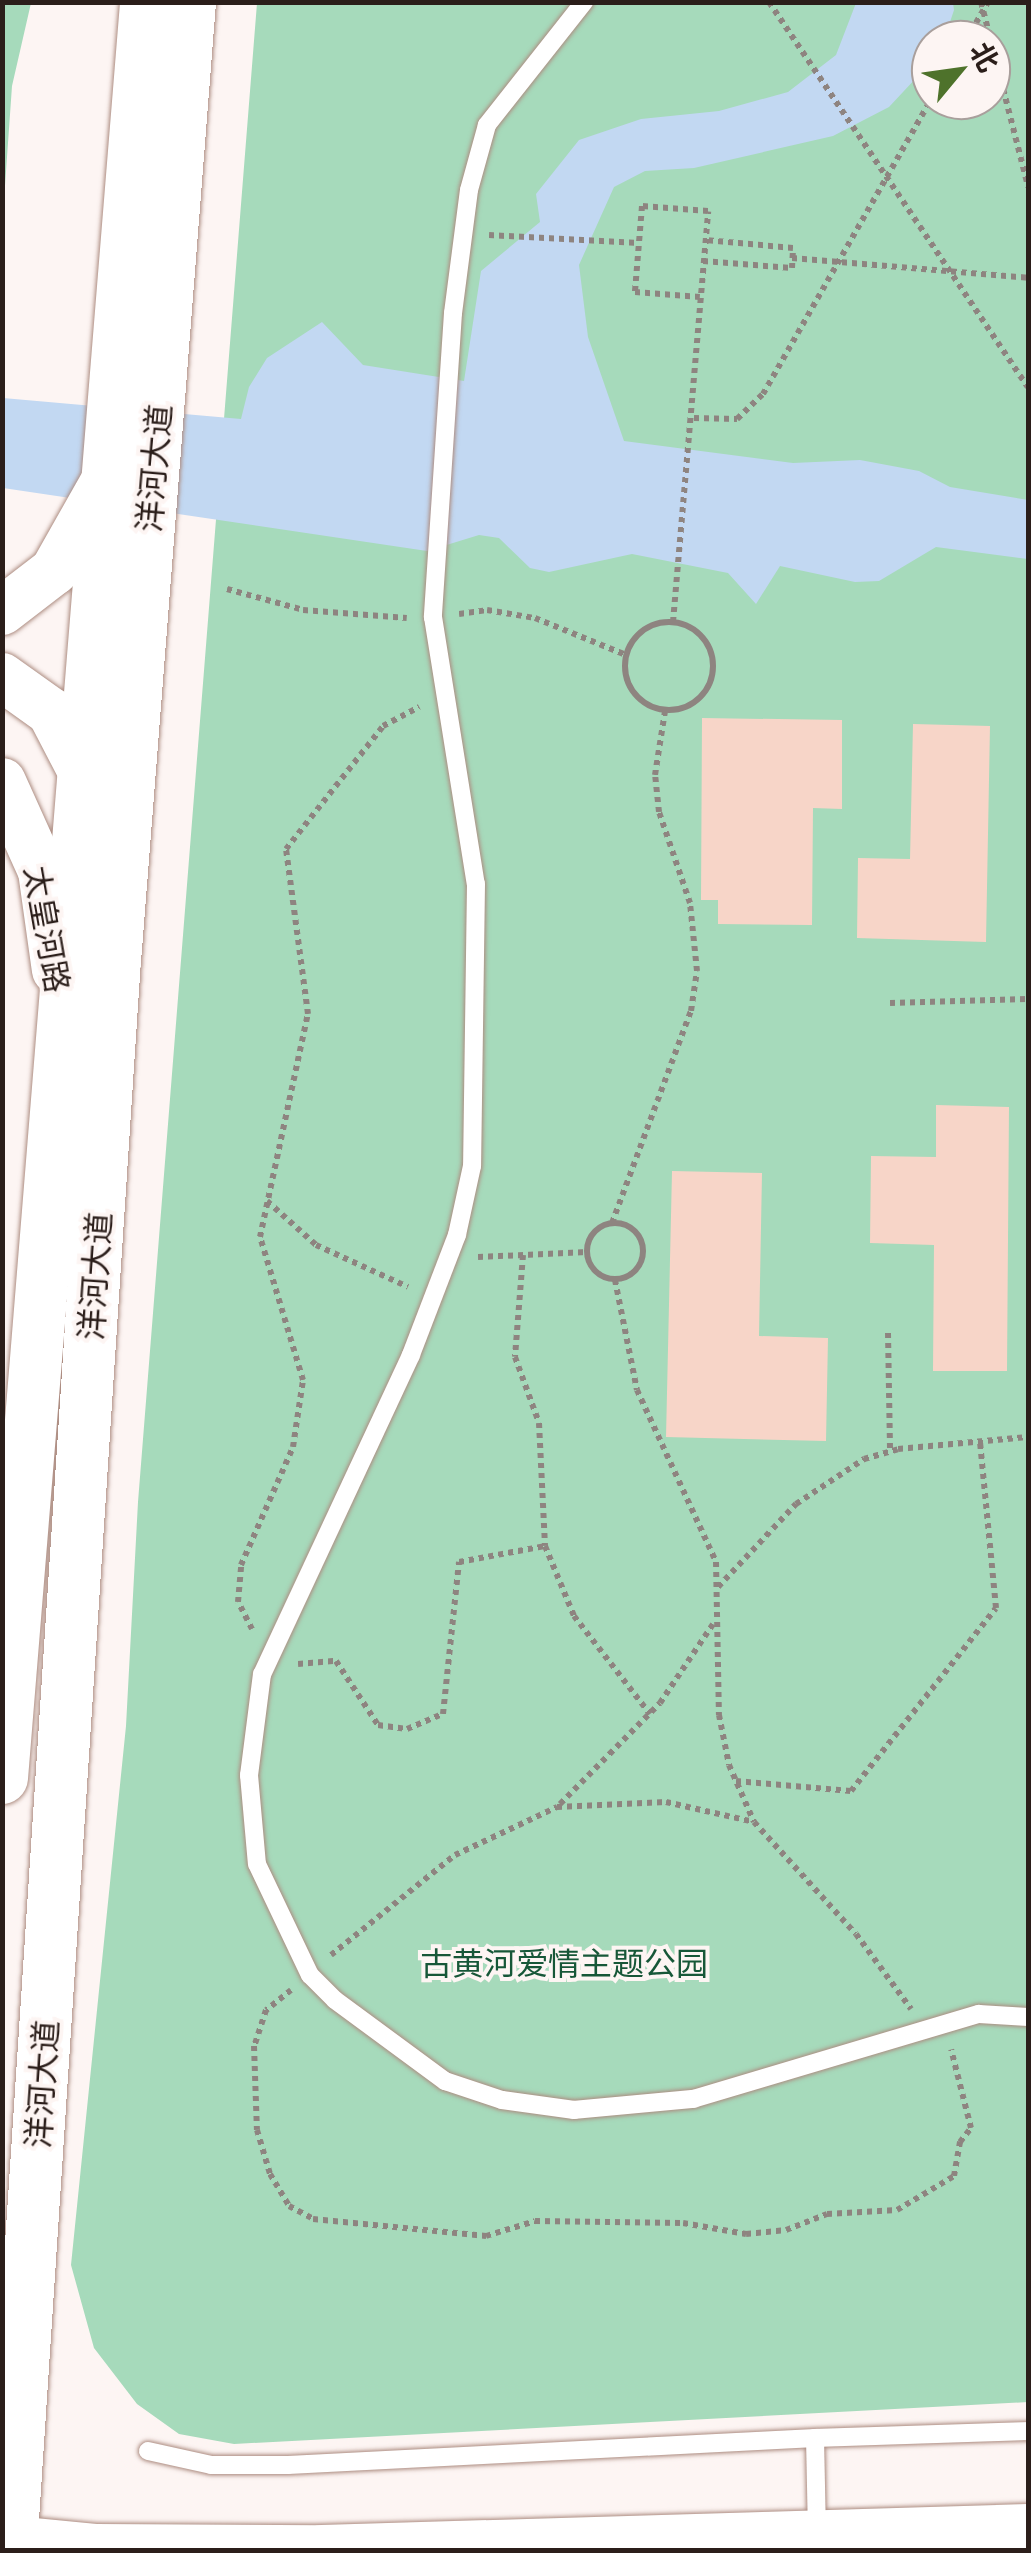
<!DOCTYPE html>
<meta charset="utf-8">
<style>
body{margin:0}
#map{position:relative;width:1031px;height:2553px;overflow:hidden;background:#fdf5f3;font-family:"Exo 2","Noto Sans SC",sans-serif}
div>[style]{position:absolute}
.green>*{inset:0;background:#a6dabb}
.water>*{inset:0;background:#c2d8f2}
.building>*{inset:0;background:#f7d5c8}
.path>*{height:6px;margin-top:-3px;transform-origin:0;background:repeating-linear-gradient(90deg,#8e8480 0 5px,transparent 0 10px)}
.path>.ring{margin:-3px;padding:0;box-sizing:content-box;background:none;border:6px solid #8e8480;border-radius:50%}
.roads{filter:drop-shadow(0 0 2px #ad8d82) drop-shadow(0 0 2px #ad8d82)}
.lane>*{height:18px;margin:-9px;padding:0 9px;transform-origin:9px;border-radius:9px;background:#fff}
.secondary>*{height:48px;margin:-24px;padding:0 24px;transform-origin:24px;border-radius:24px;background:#fff}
.primary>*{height:52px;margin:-26px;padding:0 26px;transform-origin:26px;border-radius:26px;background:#fff}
span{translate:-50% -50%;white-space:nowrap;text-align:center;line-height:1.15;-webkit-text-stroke:8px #fdf5f3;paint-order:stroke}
.street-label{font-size:32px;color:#2b1e1a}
.park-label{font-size:32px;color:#175738}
.frame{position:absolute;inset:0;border:5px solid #2b1e1a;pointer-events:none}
.north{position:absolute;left:911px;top:20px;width:100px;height:100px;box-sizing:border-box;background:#fdf5f3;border:2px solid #a99f9c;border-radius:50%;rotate:61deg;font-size:28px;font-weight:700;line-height:40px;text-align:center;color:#2b1e1a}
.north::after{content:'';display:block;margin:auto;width:35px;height:45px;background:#4e722b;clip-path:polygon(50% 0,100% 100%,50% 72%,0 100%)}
</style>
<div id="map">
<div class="green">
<i style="clip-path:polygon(3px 2px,31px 3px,12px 86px,3px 214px)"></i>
<i style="clip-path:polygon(evenodd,257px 3px,1028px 3px,1028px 2402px,234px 2444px,179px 2434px,137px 2404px,94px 2348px,71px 2265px,126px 1726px,138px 1502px,257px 3px,931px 40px,991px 40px,991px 100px,931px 100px,931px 40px)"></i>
</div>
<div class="water">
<i style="clip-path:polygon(856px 3px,953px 3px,954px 10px,944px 40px,931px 40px,931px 62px,889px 107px,833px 136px,694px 168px,645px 171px,614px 187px,579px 265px,588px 337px,624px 441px,793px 463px,860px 460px,919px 471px,950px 487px,1028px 500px,1028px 559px,936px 547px,879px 581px,855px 582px,780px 566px,756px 604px,728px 573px,632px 554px,549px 572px,530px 568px,499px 538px,479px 535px,427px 551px,3px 488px,3px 398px,241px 419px,249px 387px,267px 358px,322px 322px,363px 365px,464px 381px,481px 271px,540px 222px,536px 194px,579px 140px,641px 119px,719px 111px,788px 92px,836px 55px)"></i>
</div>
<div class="building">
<i style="clip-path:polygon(702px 718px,842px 720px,842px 809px,813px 808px,812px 925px,718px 924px,718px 900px,701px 900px)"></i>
<i style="clip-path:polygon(913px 724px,990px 726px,986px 942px,857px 938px,858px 858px,910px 859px)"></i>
<i style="clip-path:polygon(936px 1105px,1009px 1107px,1007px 1371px,933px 1371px,934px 1245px,870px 1243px,871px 1156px,936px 1157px)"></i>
<i style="clip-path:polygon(672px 1171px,762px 1173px,759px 1336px,828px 1338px,826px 1441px,666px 1437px)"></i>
</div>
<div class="path">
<i style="left:769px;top:2px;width:464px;rotate:56.1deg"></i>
<i style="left:981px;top:2px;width:191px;rotate:75.7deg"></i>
<i style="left:966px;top:40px;width:44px;rotate:-59.9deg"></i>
<i style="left:489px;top:235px;width:150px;rotate:3.1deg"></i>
<i style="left:792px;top:258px;width:237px;rotate:4.8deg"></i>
<i style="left:703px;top:261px;width:89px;rotate:4.5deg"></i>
<i style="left:792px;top:268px;width:20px;rotate:-87deg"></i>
<i style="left:793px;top:248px;width:88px;rotate:-174.8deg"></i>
<i style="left:694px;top:418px;width:43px;rotate:1.3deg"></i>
<i style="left:737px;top:419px;width:36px;rotate:-44deg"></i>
<i style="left:763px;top:394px;width:339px;rotate:-60.3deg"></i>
<i style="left:227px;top:589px;width:79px;rotate:15.4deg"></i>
<i style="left:303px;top:610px;width:104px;rotate:4.4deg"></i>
<i style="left:459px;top:614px;width:28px;rotate:-8deg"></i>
<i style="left:487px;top:610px;width:49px;rotate:9.5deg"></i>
<i style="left:535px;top:618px;width:98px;rotate:22.1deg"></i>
<i class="ring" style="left:625px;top:622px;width:82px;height:82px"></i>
<i style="left:673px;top:622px;width:412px;rotate:-85.1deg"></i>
<i style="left:708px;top:211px;width:66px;rotate:-175.7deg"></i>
<i style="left:642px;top:206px;width:86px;rotate:94.7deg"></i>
<i style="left:635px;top:292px;width:65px;rotate:4.4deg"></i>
<i style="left:890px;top:1003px;width:138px;rotate:-1.7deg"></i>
<i style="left:267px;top:1201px;width:66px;rotate:41.9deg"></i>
<i style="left:316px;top:1245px;width:101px;rotate:24.5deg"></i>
<i class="ring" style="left:587px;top:1223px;width:50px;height:50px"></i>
<i style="left:612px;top:1223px;width:226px;rotate:-69.6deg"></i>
<i style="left:691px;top:1011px;width:40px;rotate:-81.5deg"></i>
<i style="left:697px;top:971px;width:68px;rotate:-95.9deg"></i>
<i style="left:690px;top:903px;width:96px;rotate:-108.8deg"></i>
<i style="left:659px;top:812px;width:37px;rotate:-96deg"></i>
<i style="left:655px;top:775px;width:65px;rotate:-81.1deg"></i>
<i style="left:523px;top:1255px;width:102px;rotate:94.5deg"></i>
<i style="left:515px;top:1357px;width:70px;rotate:70deg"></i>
<i style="left:539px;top:1423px;width:123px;rotate:87.2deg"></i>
<i style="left:545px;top:1546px;width:76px;rotate:67.5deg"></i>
<i style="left:574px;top:1616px;width:124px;rotate:52.2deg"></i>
<i style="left:478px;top:1257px;width:109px;rotate:-2.6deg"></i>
<i style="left:615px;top:1280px;width:112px;rotate:78.7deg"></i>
<i style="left:637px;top:1390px;width:189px;rotate:65.3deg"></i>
<i style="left:716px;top:1562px;width:153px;rotate:88.9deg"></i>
<i style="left:719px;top:1715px;width:51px;rotate:78.7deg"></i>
<i style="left:729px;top:1765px;width:62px;rotate:66.3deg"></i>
<i style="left:754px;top:1822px;width:151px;rotate:47.7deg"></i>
<i style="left:856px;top:1934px;width:93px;rotate:53.7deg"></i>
<i style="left:888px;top:1333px;width:119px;rotate:89deg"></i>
<i style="left:718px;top:1587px;width:114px;rotate:-46.8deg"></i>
<i style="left:796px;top:1504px;width:82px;rotate:-33.5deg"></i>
<i style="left:864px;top:1459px;width:35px;rotate:-16deg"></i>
<i style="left:898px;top:1449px;width:131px;rotate:-5.3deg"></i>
<i style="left:252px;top:1629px;width:30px;rotate:-117deg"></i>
<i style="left:238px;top:1602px;width:37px;rotate:-85deg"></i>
<i style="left:241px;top:1565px;width:129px;rotate:-66.2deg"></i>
<i style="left:293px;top:1447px;width:68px;rotate:-81.5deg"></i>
<i style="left:303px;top:1380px;width:149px;rotate:-106.7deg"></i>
<i style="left:260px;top:1237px;width:228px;rotate:-77.9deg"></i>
<i style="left:308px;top:1014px;width:166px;rotate:-97.6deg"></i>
<i style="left:286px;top:849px;width:157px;rotate:-51.7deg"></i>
<i style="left:383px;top:726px;width:41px;rotate:-27.8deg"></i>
<i style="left:298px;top:1664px;width:38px;rotate:-5deg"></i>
<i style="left:336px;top:1661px;width:77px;rotate:56.7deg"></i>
<i style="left:378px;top:1725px;width:29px;rotate:8deg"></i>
<i style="left:407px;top:1729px;width:39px;rotate:-23deg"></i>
<i style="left:443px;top:1714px;width:153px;rotate:-84deg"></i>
<i style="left:459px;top:1562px;width:87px;rotate:-10.5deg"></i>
<i style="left:736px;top:1781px;width:115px;rotate:5deg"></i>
<i style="left:851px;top:1791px;width:233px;rotate:-51.6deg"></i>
<i style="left:996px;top:1608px;width:167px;rotate:-95.5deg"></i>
<i style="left:560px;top:1804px;width:142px;rotate:-45.3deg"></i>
<i style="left:660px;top:1703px;width:95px;rotate:-56.1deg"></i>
<i style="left:331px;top:1955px;width:159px;rotate:-38.9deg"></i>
<i style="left:455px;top:1855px;width:113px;rotate:-25.2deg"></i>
<i style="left:557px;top:1807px;width:109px;rotate:-2.6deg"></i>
<i style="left:666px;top:1802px;width:90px;rotate:12.8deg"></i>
<i style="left:291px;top:1990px;width:32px;rotate:141deg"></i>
<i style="left:266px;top:2010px;width:38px;rotate:108deg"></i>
<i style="left:254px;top:2046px;width:84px;rotate:88deg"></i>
<i style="left:257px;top:2130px;width:46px;rotate:73.5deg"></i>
<i style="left:270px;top:2174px;width:37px;rotate:59deg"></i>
<i style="left:289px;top:2206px;width:27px;rotate:28deg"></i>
<i style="left:313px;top:2219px;width:174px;rotate:5.6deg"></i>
<i style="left:486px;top:2236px;width:51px;rotate:-17deg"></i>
<i style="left:535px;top:2221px;width:148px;rotate:0.8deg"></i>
<i style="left:683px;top:2223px;width:64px;rotate:9.9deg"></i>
<i style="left:746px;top:2234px;width:40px;rotate:-5.7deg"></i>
<i style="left:786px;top:2230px;width:44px;rotate:-21.3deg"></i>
<i style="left:827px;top:2214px;width:70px;rotate:-3.3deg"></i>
<i style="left:897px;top:2210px;width:66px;rotate:-30.8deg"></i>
<i style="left:954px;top:2176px;width:35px;rotate:-80deg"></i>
<i style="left:960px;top:2142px;width:18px;rotate:-52deg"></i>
<i style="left:971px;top:2128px;width:81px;rotate:-104.2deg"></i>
</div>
<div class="roads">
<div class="lane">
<i style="left:584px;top:2px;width:157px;rotate:128.3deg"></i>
<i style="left:487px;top:125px;width:67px;rotate:105.5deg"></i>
<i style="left:469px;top:190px;width:124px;rotate:97.4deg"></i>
<i style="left:453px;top:313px;width:305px;rotate:93.8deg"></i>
<i style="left:433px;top:617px;width:270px;rotate:80.9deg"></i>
<i style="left:476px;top:884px;width:282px;rotate:90.8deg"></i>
<i style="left:472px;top:1166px;width:71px;rotate:102.3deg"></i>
<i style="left:457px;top:1235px;width:129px;rotate:111deg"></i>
<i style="left:411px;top:1355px;width:352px;rotate:115deg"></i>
<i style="left:262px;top:1674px;width:102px;rotate:97.3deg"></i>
<i style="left:249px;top:1775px;width:89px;rotate:84.9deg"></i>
<i style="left:257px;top:1864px;width:123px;rotate:64.5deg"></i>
<i style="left:310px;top:1975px;width:35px;rotate:45deg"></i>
<i style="left:335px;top:2000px;width:137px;rotate:36.4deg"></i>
<i style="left:445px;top:2081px;width:60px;rotate:18.4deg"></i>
<i style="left:502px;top:2100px;width:73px;rotate:7.9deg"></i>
<i style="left:574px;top:2110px;width:120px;rotate:-5.3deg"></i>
<i style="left:693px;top:2099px;width:298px;rotate:-16.6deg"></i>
<i style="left:979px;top:2014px;width:49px;rotate:3.5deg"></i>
<i style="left:815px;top:2438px;width:213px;rotate:-1.9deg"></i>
<i style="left:148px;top:2451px;width:65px;rotate:12.5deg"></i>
<i style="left:211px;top:2465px;width:77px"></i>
<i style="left:288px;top:2465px;width:528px;rotate:-2.93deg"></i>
<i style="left:815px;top:2438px;width:96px;rotate:88.8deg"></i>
</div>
<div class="secondary">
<i style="left:2px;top:611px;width:66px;rotate:-37.6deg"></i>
<i style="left:54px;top:571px;width:106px;rotate:-60.5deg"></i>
<i style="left:2px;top:677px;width:60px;rotate:35.5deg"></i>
<i style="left:51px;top:712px;width:85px;rotate:62.5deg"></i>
<i style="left:2px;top:782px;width:98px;rotate:65.8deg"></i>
<i style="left:42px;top:871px;width:100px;rotate:82deg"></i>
<i style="left:2px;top:2539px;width:93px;rotate:5.5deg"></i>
<i style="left:95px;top:2548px;width:227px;rotate:0.3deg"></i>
<i style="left:322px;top:2549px;width:706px;rotate:-1.7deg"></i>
</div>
<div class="primary">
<i style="left:2px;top:1778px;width:1782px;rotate:-85.36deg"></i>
<i style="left:11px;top:2550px;width:1592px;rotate:-86.26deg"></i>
<i style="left:115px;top:961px;width:962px;rotate:-85.53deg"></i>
</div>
</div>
<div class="street-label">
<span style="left:153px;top:468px;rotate:-85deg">洋河大道</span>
<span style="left:48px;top:929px;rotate:80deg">太皇河路</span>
<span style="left:94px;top:1276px;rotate:-86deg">洋河大道</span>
<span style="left:41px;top:2084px;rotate:-86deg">洋河大道</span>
</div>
<div class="park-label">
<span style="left:564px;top:1962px">古黄河爱情主题公园</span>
</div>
<div class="frame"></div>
<div class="north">北</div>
</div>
